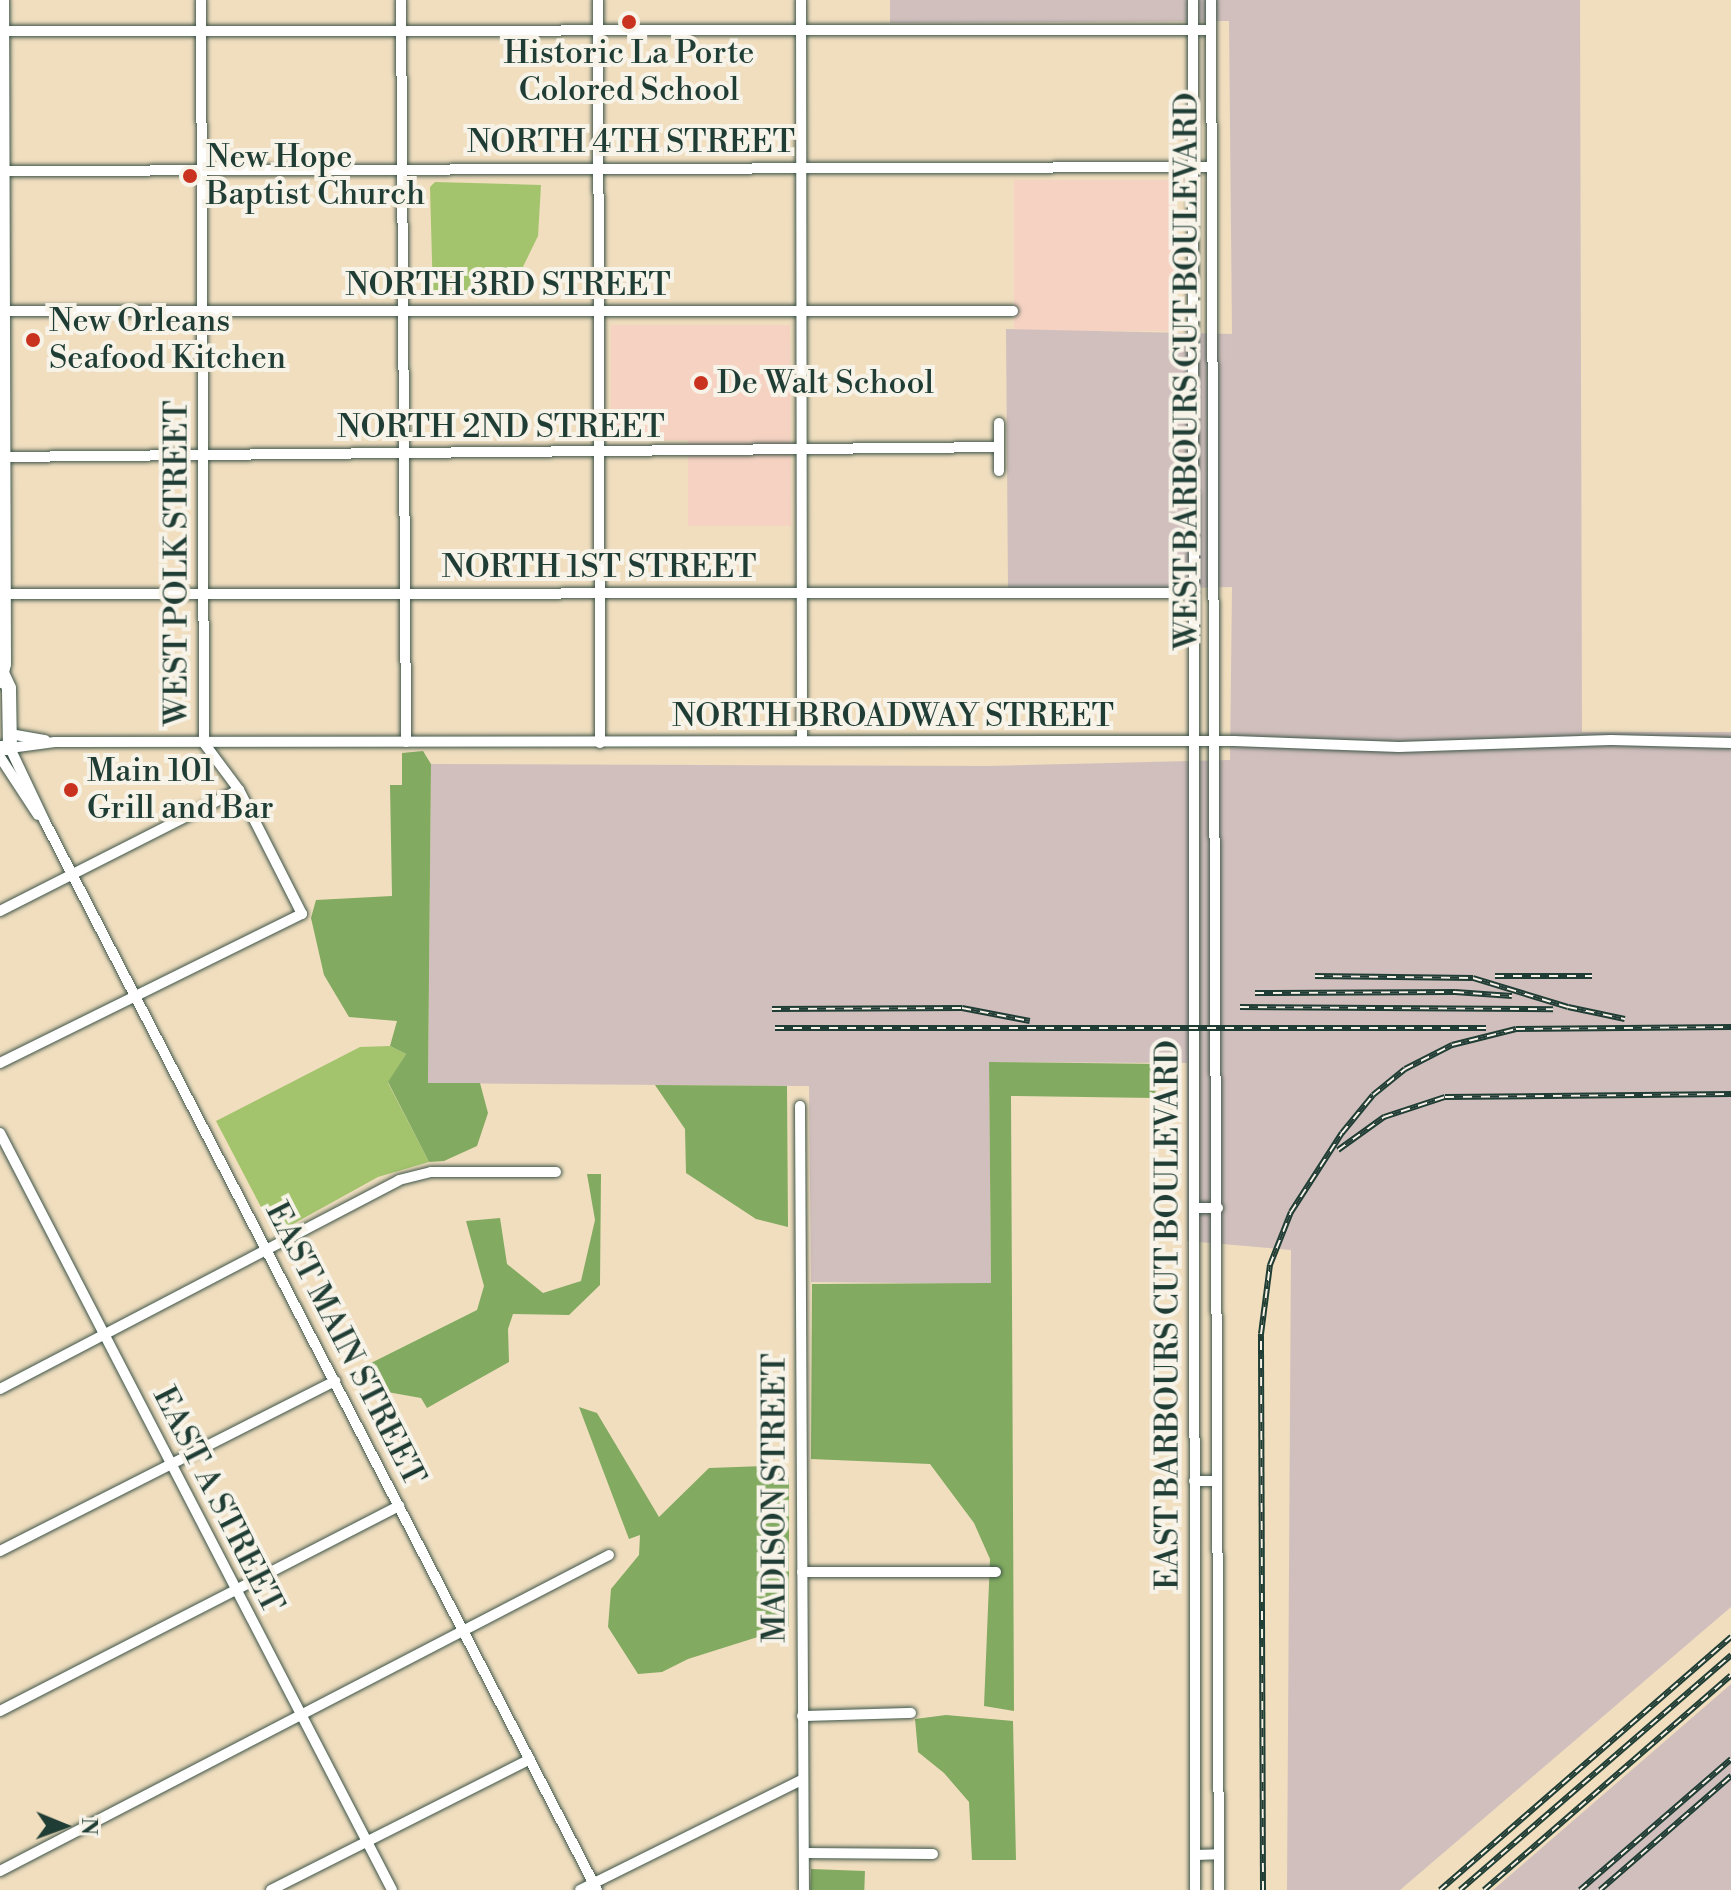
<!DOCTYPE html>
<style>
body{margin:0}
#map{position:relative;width:1731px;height:1890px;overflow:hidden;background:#f0debf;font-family:"Libre Bodoni",serif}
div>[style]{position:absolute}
.built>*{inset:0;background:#f6d2c3;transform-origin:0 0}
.industrial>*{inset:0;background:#d1bfbd}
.green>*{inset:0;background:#a3c46d}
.forest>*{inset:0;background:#82aa60;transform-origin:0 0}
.roads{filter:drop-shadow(0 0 2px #3e5549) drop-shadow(0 0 2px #3e5549)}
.minor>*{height:10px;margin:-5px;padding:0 5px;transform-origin:5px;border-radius:5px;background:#fff}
.major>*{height:14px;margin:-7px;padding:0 7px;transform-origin:7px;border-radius:7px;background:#fff}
.rail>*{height:6px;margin-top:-3px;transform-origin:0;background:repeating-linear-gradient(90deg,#f7f3e8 0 9px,#1f3d34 0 18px);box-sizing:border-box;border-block:2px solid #1f3d34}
.dots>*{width:22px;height:22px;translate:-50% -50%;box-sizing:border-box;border:4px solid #f7f3e8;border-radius:50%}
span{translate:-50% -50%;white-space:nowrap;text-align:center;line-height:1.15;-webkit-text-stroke:8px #f7f3e8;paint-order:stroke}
.poi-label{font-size:32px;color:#1f3d34}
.left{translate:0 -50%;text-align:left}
.street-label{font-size:32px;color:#1f3d34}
.north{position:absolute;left:24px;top:1786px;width:80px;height:80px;-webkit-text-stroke:6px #f7f3e8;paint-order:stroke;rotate:91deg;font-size:22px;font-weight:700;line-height:32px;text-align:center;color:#1f3d34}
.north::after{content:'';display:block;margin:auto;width:28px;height:36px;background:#1f3d34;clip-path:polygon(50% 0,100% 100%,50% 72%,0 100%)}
</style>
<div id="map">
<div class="built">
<i style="left:1014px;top:180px;width:162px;height:151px"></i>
<i style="clip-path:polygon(611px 325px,790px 325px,791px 526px,688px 526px,688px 440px,611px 440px)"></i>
</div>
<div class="industrial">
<i style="clip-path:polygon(890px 0,1580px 0,1582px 732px,1731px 732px,1731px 1607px,1400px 1890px,1287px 1890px,1291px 1250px,1187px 1241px,1187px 1063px,989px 1062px,991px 1284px,811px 1282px,809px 1086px,428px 1083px,431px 764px,988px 766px,1230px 760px,1232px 587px,1008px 592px,1006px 329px,1232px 334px,1229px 21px,890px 23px)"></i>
<i style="clip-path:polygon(1731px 1684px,1731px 1890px,1493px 1890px)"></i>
</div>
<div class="green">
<i style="clip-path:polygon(435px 182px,541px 185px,538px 236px,518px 277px,483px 293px,433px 296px,430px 187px)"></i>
<i style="clip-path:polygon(390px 1046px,406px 1054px,388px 1083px,429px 1162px,378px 1177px,275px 1234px,216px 1121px,360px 1047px)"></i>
</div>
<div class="forest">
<i style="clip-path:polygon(423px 751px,431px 764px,428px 1083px,480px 1083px,488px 1113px,477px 1146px,444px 1161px,429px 1162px,388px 1082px,406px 1054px,390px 1046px,397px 1021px,349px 1017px,324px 975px,311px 918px,316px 900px,392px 896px,390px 785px,402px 785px,402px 753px)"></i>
<i style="clip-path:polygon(989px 1062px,1162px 1064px,1154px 1098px,1011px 1096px,1014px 1711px,984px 1706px,990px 1559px,974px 1523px,930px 1464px,811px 1459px,812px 1284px,991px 1283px)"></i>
<i style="clip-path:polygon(655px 1085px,787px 1086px,788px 1227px,756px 1219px,686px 1173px,685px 1129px)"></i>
<i style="clip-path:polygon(587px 1174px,601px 1174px,600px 1285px,569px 1315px,513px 1314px,508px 1329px,509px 1362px,427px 1408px,421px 1398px,376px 1390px,351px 1373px,477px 1310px,484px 1286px,466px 1221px,500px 1218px,507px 1264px,543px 1293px,581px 1281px,595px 1220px)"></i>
<i style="clip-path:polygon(579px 1407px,597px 1413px,659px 1517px,709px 1468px,765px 1466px,789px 1478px,789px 1627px,688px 1659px,662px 1672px,638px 1674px,608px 1627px,611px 1589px,639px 1555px,640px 1535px,629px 1539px)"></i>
<i style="clip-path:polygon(946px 1715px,1013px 1721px,1016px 1860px,972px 1860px,969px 1802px,944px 1773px,918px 1752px,915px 1719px)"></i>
<i style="left:811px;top:1869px;width:54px;height:21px;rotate:2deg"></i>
</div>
<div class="roads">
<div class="minor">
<i style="left:401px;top:0;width:742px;rotate:89.61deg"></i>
<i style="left:598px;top:0;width:743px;rotate:89.85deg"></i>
<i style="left:801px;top:0;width:741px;rotate:89.92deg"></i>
<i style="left:1193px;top:0;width:1890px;rotate:89.94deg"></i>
<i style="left:1211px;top:0;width:1890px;rotate:89.76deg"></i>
<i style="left:0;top:31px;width:1211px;rotate:-0.05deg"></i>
<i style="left:0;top:171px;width:1211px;rotate:-0.19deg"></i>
<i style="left:0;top:311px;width:1013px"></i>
<i style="left:0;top:457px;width:999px;rotate:-0.57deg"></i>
<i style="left:999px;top:471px;width:48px;rotate:-90deg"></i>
<i style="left:0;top:594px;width:1194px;rotate:-0.05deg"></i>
<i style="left:10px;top:734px;width:36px;rotate:10deg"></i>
<i style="left:0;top:757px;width:69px;rotate:56.8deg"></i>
<i style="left:0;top:911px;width:268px;rotate:-26.9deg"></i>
<i style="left:0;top:1063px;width:337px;rotate:-26.3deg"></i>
<i style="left:302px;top:914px;width:139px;rotate:-116.9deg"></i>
<i style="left:239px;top:790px;width:59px;rotate:-126.7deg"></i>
<i style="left:204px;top:743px;width:743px;rotate:-90.23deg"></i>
<i style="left:800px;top:1106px;width:784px;rotate:89.71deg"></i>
<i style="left:0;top:1133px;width:852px;rotate:62.62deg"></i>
<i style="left:1194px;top:1208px;width:24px"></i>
<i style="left:0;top:1389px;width:450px;rotate:-27.6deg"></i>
<i style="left:399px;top:1180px;width:33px;rotate:-14deg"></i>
<i style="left:431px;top:1172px;width:125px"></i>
<i style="left:1194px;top:1481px;width:23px"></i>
<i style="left:0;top:1551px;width:376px;rotate:-26.9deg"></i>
<i style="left:802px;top:1572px;width:194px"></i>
<i style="left:0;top:1711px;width:449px;rotate:-27.2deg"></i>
<i style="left:802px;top:1716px;width:109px;rotate:-1.6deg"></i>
<i style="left:804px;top:1853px;width:129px;rotate:0.4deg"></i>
<i style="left:1195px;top:1855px;width:24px;rotate:-2deg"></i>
<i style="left:0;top:1871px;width:686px;rotate:-27.42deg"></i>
<i style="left:271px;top:1890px;width:290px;rotate:-26.8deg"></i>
<i style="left:580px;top:1890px;width:248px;rotate:-26.4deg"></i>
<i style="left:597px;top:1890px;width:1202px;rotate:-117.33deg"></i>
<i style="left:45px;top:822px;width:82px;rotate:-115.3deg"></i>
<i style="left:10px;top:748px;width:45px;rotate:-7.6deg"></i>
<i style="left:55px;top:742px;width:1179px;rotate:-0.05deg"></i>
<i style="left:1234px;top:741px;width:165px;rotate:2.1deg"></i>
<i style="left:1399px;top:747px;width:212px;rotate:-1.9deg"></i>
<i style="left:1611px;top:740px;width:120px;rotate:1.4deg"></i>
</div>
<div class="major">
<i style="left:0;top:681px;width:17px;rotate:-77deg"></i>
<i style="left:4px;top:664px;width:664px;rotate:-90.17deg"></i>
<i style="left:0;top:748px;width:10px"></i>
<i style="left:10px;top:748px;width:60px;rotate:-91deg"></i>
<i style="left:9px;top:688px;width:14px;rotate:-115deg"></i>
</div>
</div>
<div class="rail">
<i style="left:1315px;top:976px;width:158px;rotate:0.7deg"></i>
<i style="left:1473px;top:978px;width:99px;rotate:17deg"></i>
<i style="left:1568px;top:1007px;width:58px;rotate:11.9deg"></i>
<i style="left:1495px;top:976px;width:97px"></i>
<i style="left:1255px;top:993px;width:200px;rotate:-0.3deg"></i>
<i style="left:1455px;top:992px;width:57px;rotate:4deg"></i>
<i style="left:1240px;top:1007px;width:313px;rotate:0.4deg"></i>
<i style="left:772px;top:1009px;width:190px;rotate:-0.3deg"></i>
<i style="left:962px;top:1008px;width:69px;rotate:10.8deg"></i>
<i style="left:775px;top:1028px;width:711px"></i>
<i style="left:1338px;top:1150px;width:57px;rotate:-35.7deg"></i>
<i style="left:1384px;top:1117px;width:64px;rotate:-18.2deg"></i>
<i style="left:1445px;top:1097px;width:286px;rotate:-0.6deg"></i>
<i style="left:1263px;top:1890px;width:556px;rotate:-90.21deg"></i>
<i style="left:1261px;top:1334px;width:70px;rotate:-82.6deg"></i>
<i style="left:1270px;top:1265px;width:57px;rotate:-68.4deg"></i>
<i style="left:1291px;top:1212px;width:94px;rotate:-57.2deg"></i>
<i style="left:1342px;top:1133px;width:49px;rotate:-50.8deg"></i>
<i style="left:1373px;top:1095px;width:41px;rotate:-39.1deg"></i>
<i style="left:1405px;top:1069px;width:53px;rotate:-27.1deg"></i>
<i style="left:1452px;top:1045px;width:66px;rotate:-14deg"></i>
<i style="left:1516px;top:1029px;width:215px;rotate:-0.5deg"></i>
<i style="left:1440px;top:1890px;width:386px;rotate:-41deg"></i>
<i style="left:1460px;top:1890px;width:359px;rotate:-40.9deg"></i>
<i style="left:1484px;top:1890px;width:327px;rotate:-41deg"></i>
<i style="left:1580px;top:1890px;width:200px;rotate:-40.9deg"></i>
<i style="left:1600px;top:1890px;width:174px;rotate:-41deg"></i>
</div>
<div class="dots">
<i style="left:629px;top:22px;background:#c8321e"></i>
<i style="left:190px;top:176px;background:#c8321e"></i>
<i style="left:33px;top:340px;background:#c8321e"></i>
<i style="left:701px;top:383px;background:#c8321e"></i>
<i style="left:71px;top:790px;background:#c8321e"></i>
</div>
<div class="poi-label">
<span style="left:629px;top:72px">Historic La Porte<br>Colored School</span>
<span class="left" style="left:206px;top:176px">New Hope<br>Baptist Church</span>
<span class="left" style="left:49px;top:340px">New Orleans<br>Seafood Kitchen</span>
<span class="left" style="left:717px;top:383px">De Walt School</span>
<span class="left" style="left:87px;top:790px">Main 101<br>Grill and Bar</span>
</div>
<div class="street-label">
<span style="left:631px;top:142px">NORTH 4TH STREET</span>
<span style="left:508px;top:285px">NORTH 3RD STREET</span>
<span style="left:1187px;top:371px;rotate:-90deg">WEST BARBOURS CUT BOULEVARD</span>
<span style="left:501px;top:427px">NORTH 2ND STREET</span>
<span style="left:177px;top:563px;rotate:-90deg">WEST POLK STREET</span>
<span style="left:599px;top:567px">NORTH 1ST STREET</span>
<span style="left:893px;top:716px">NORTH BROADWAY STREET</span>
<span style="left:1168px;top:1315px;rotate:-90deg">EAST BARBOURS CUT BOULEVARD</span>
<span style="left:345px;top:1344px;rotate:63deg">EAST MAIN STREET</span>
<span style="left:775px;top:1498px;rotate:-90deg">MADISON STREET</span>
<span style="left:218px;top:1500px;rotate:63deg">EAST A STREET</span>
</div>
<div class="north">N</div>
</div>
